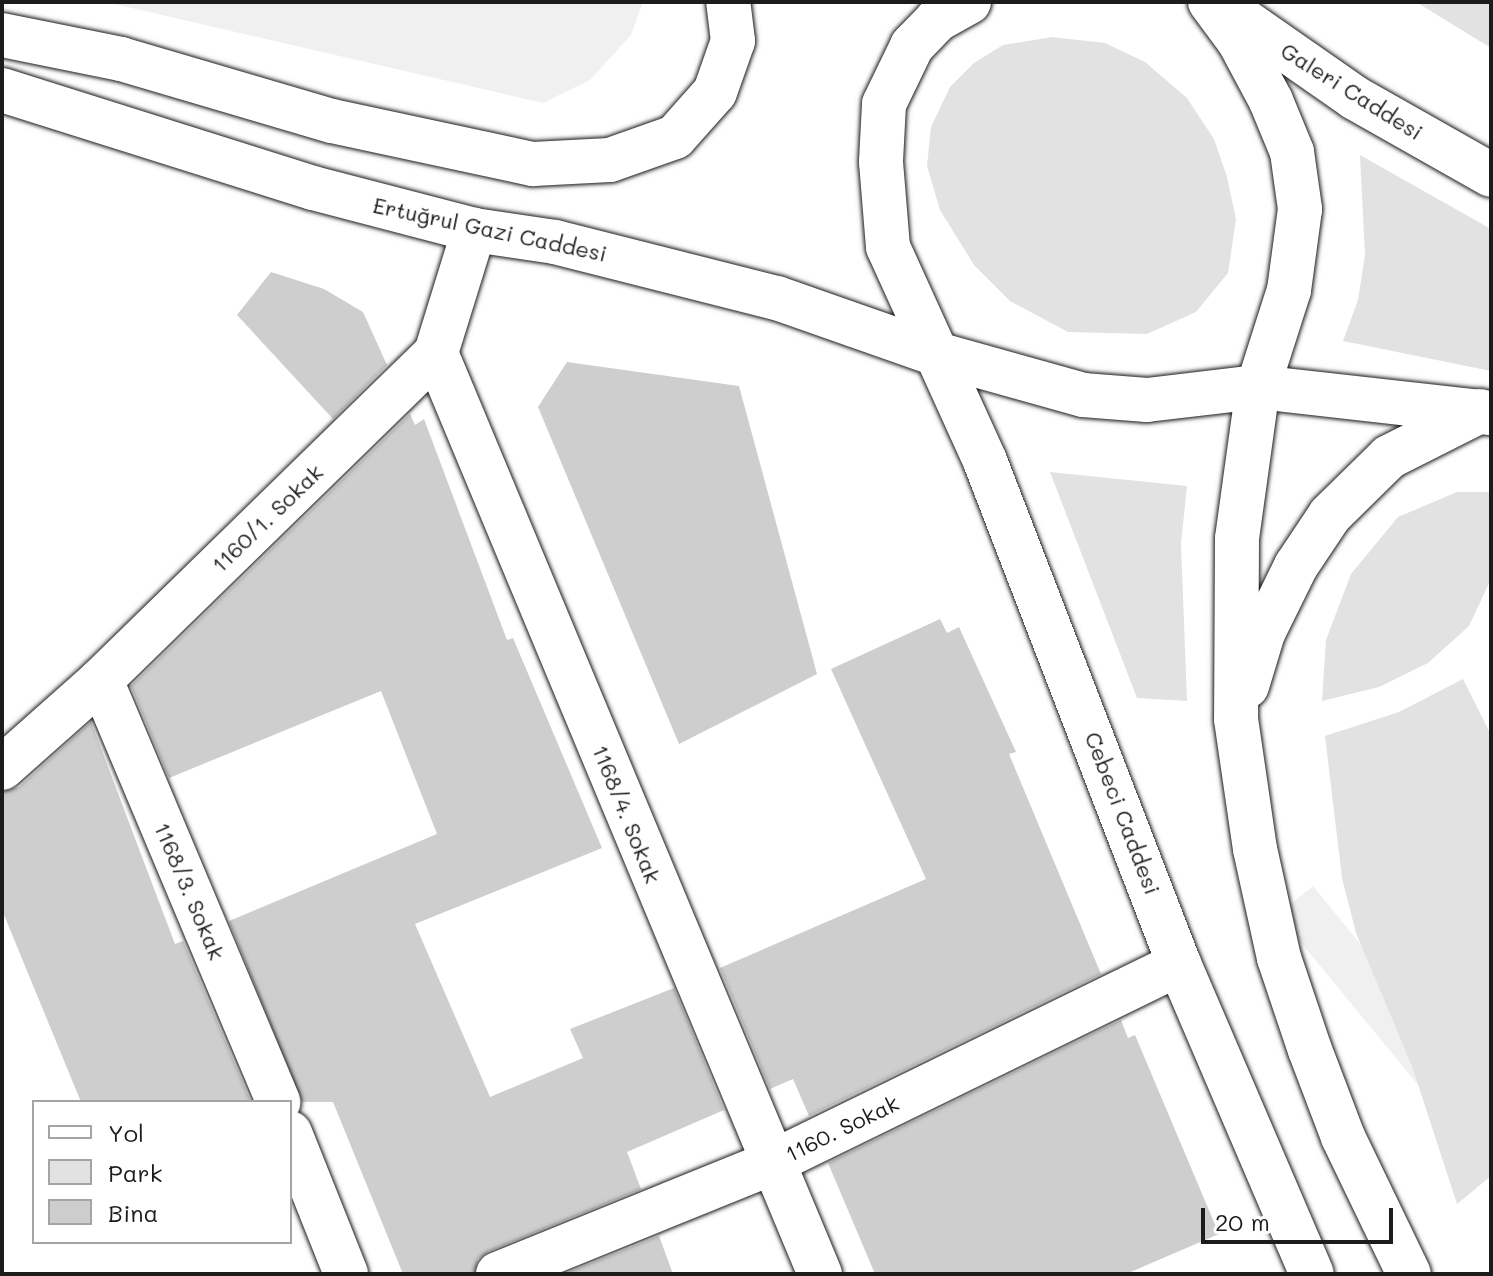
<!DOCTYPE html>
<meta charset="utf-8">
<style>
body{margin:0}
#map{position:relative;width:1493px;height:1276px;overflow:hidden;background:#fff;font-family:Mali,sans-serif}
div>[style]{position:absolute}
.built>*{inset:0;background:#f0f0f0}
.green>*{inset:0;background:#e2e2e2}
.building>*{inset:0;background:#cecece}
.roads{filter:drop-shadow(0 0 2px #1c1c1c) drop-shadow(0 0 2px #1c1c1c)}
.street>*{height:44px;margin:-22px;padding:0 22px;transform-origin:22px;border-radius:22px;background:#fff}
.primary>*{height:44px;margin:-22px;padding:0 22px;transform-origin:22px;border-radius:22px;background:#fff}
span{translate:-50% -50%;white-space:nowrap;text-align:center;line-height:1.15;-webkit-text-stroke:8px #fff;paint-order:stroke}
.street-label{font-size:22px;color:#1c1c1c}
.frame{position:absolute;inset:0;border:4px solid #1c1c1c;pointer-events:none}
.legend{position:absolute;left:32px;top:1100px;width:260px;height:144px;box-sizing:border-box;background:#fff;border:2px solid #a4a4a4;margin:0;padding:10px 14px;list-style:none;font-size:24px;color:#1c1c1c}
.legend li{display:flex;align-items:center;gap:16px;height:40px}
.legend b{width:40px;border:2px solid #a4a4a4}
.scale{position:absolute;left:1201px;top:1208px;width:192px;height:36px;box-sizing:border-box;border:4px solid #1c1c1c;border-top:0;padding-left:10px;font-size:24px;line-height:28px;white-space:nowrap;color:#1c1c1c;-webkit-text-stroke:6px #fff;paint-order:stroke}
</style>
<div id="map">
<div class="built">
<i style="clip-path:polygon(106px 2px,643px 2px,631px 35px,590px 80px,543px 103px)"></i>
<i style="clip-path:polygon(1313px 886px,1366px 951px,1491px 1173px,1278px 915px)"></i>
</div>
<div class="green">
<i style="clip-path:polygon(1416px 2px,1491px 2px,1491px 48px)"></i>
<i style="clip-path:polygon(1052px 37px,1105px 43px,1145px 62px,1187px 98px,1214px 139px,1227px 177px,1236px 219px,1228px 273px,1196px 312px,1147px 334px,1068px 332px,1010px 301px,974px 265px,940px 210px,927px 166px,931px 127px,950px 87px,974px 63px,1003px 45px)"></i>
<i style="clip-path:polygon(1360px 155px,1491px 229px,1491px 371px,1343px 341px,1358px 300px,1365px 255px)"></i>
<i style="clip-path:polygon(1050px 472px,1187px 486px,1181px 544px,1187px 701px,1137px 698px)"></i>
<i style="clip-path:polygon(1457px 492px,1491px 492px,1491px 579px,1469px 626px,1428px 663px,1379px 687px,1322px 701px,1326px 640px,1351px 574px,1398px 517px)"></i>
<i style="clip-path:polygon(1463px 679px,1491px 735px,1491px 1176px,1457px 1204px,1412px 1066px,1356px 933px,1342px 878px,1325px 736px,1399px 712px)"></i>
</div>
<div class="building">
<i style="clip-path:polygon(271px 272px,324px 289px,363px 312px,387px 365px,333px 419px,237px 315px)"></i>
<i style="clip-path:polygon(567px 362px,739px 386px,817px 674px,679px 744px,538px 407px)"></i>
<i style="clip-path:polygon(410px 414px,415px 425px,424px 419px,507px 640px,513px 638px,602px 848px,415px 924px,490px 1097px,583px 1058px,570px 1029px,674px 988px,724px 1110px,627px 1152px,641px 1189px,489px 1251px,478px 1259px,474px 1274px,403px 1274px,333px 1102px,302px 1102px,229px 921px,437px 834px,381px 691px,169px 778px,131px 686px)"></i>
<i style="clip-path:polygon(940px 619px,947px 633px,959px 627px,1016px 752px,1009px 754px,1101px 974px,809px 1116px,793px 1079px,770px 1089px,720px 968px,926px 879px,831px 669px)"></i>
<i style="clip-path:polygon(91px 722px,175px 944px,183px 941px,251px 1102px,81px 1102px,2px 910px,2px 792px,19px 787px)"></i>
<i style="clip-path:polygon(1121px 1020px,1128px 1038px,1135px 1035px,1219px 1234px,1126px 1274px,875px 1274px,828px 1163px)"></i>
<i style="clip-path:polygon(659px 1236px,673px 1274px,564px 1274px)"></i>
</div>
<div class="roads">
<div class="street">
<i style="left:436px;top:353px;width:998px;rotate:67.37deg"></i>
<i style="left:101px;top:680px;width:458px;rotate:67.2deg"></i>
<i style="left:2px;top:768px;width:132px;rotate:-41.6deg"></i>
<i style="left:101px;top:680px;width:468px;rotate:-44.3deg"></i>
<i style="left:436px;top:353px;width:129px;rotate:-72.8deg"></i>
<i style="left:290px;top:1133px;width:152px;rotate:68.3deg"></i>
<i style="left:498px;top:1274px;width:295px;rotate:-22.1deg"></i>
<i style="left:771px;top:1163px;width:454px;rotate:-26deg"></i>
</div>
<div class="primary">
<i style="left:969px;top:2px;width:37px;rotate:151deg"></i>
<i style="left:937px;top:20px;width:36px;rotate:134deg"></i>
<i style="left:912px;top:46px;width:64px;rotate:115.8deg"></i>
<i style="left:884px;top:104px;width:58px;rotate:93deg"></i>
<i style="left:881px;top:162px;width:85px;rotate:85.3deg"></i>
<i style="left:888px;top:247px;width:235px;rotate:65.6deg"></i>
<i style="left:985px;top:461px;width:539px;rotate:68.91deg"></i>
<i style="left:1179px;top:964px;width:337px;rotate:66.8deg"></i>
<i style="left:1210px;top:2px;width:49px;rotate:53.4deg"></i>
<i style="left:1239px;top:41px;width:68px;rotate:61.9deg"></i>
<i style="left:1271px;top:101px;width:55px;rotate:67.6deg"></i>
<i style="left:1292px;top:152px;width:58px;rotate:82deg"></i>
<i style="left:1300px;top:209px;width:82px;rotate:97.7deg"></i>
<i style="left:1289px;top:290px;width:102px;rotate:107.7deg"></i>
<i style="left:1258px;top:387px;width:153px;rotate:97.9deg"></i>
<i style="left:1237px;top:539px;width:180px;rotate:90.3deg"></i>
<i style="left:1236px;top:719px;width:131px;rotate:81.7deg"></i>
<i style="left:1255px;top:849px;width:112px;rotate:77.6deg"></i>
<i style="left:1279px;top:958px;width:97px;rotate:71.4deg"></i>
<i style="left:1310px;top:1050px;width:93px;rotate:69.2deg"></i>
<i style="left:1343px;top:1137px;width:152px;rotate:64.3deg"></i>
<i style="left:1226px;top:8px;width:157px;rotate:34.9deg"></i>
<i style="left:1355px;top:98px;width:156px;rotate:29.5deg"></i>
<i style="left:2px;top:35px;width:121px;rotate:11.4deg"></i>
<i style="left:121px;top:59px;width:220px;rotate:16.4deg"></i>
<i style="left:332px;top:121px;width:206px;rotate:12.1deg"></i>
<i style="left:533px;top:164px;width:77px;rotate:-3deg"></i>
<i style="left:610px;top:160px;width:69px;rotate:-19.5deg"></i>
<i style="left:675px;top:137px;width:60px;rotate:-48.4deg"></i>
<i style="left:715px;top:92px;width:54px;rotate:-70.6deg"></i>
<i style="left:733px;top:41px;width:39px;rotate:-97deg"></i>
<i style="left:2px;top:90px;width:326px;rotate:17.5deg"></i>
<i style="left:313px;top:188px;width:166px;rotate:14.6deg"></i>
<i style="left:474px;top:230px;width:82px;rotate:8.4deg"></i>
<i style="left:555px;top:242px;width:229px;rotate:14.2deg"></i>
<i style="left:777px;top:298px;width:165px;rotate:19.4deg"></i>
<i style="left:933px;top:353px;width:156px;rotate:15.6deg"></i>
<i style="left:1083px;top:395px;width:64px;rotate:4.5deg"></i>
<i style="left:1147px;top:400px;width:112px;rotate:-6.7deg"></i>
<i style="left:1258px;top:387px;width:234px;rotate:6.4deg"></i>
<i style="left:1247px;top:686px;width:55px;rotate:-73.2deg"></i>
<i style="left:1263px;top:633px;width:75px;rotate:-63.8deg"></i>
<i style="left:1296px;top:566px;width:61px;rotate:-56.3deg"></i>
<i style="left:1330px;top:515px;width:83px;rotate:-44.5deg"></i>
<i style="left:1389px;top:457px;width:102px;rotate:-26.8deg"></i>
</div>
</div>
<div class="street-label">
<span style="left:1352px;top:91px;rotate:32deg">Galeri Caddesi</span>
<span style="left:490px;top:229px;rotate:12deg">Ertuğrul Gazi Caddesi</span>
<span style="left:267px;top:518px;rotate:-44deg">1160/1. Sokak</span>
<span style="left:1123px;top:813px;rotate:69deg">Cebeci Caddesi</span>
<span style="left:627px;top:814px;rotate:68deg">1168/4. Sokak</span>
<span style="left:190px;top:891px;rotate:67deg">1168/3. Sokak</span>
<span style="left:842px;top:1128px;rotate:-26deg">1160. Sokak</span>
</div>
<div class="frame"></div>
<ul class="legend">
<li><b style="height:10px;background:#fff"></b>Yol</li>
<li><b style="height:22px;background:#e2e2e2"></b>Park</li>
<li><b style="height:22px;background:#cecece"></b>Bina</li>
</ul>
<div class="scale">20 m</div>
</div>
